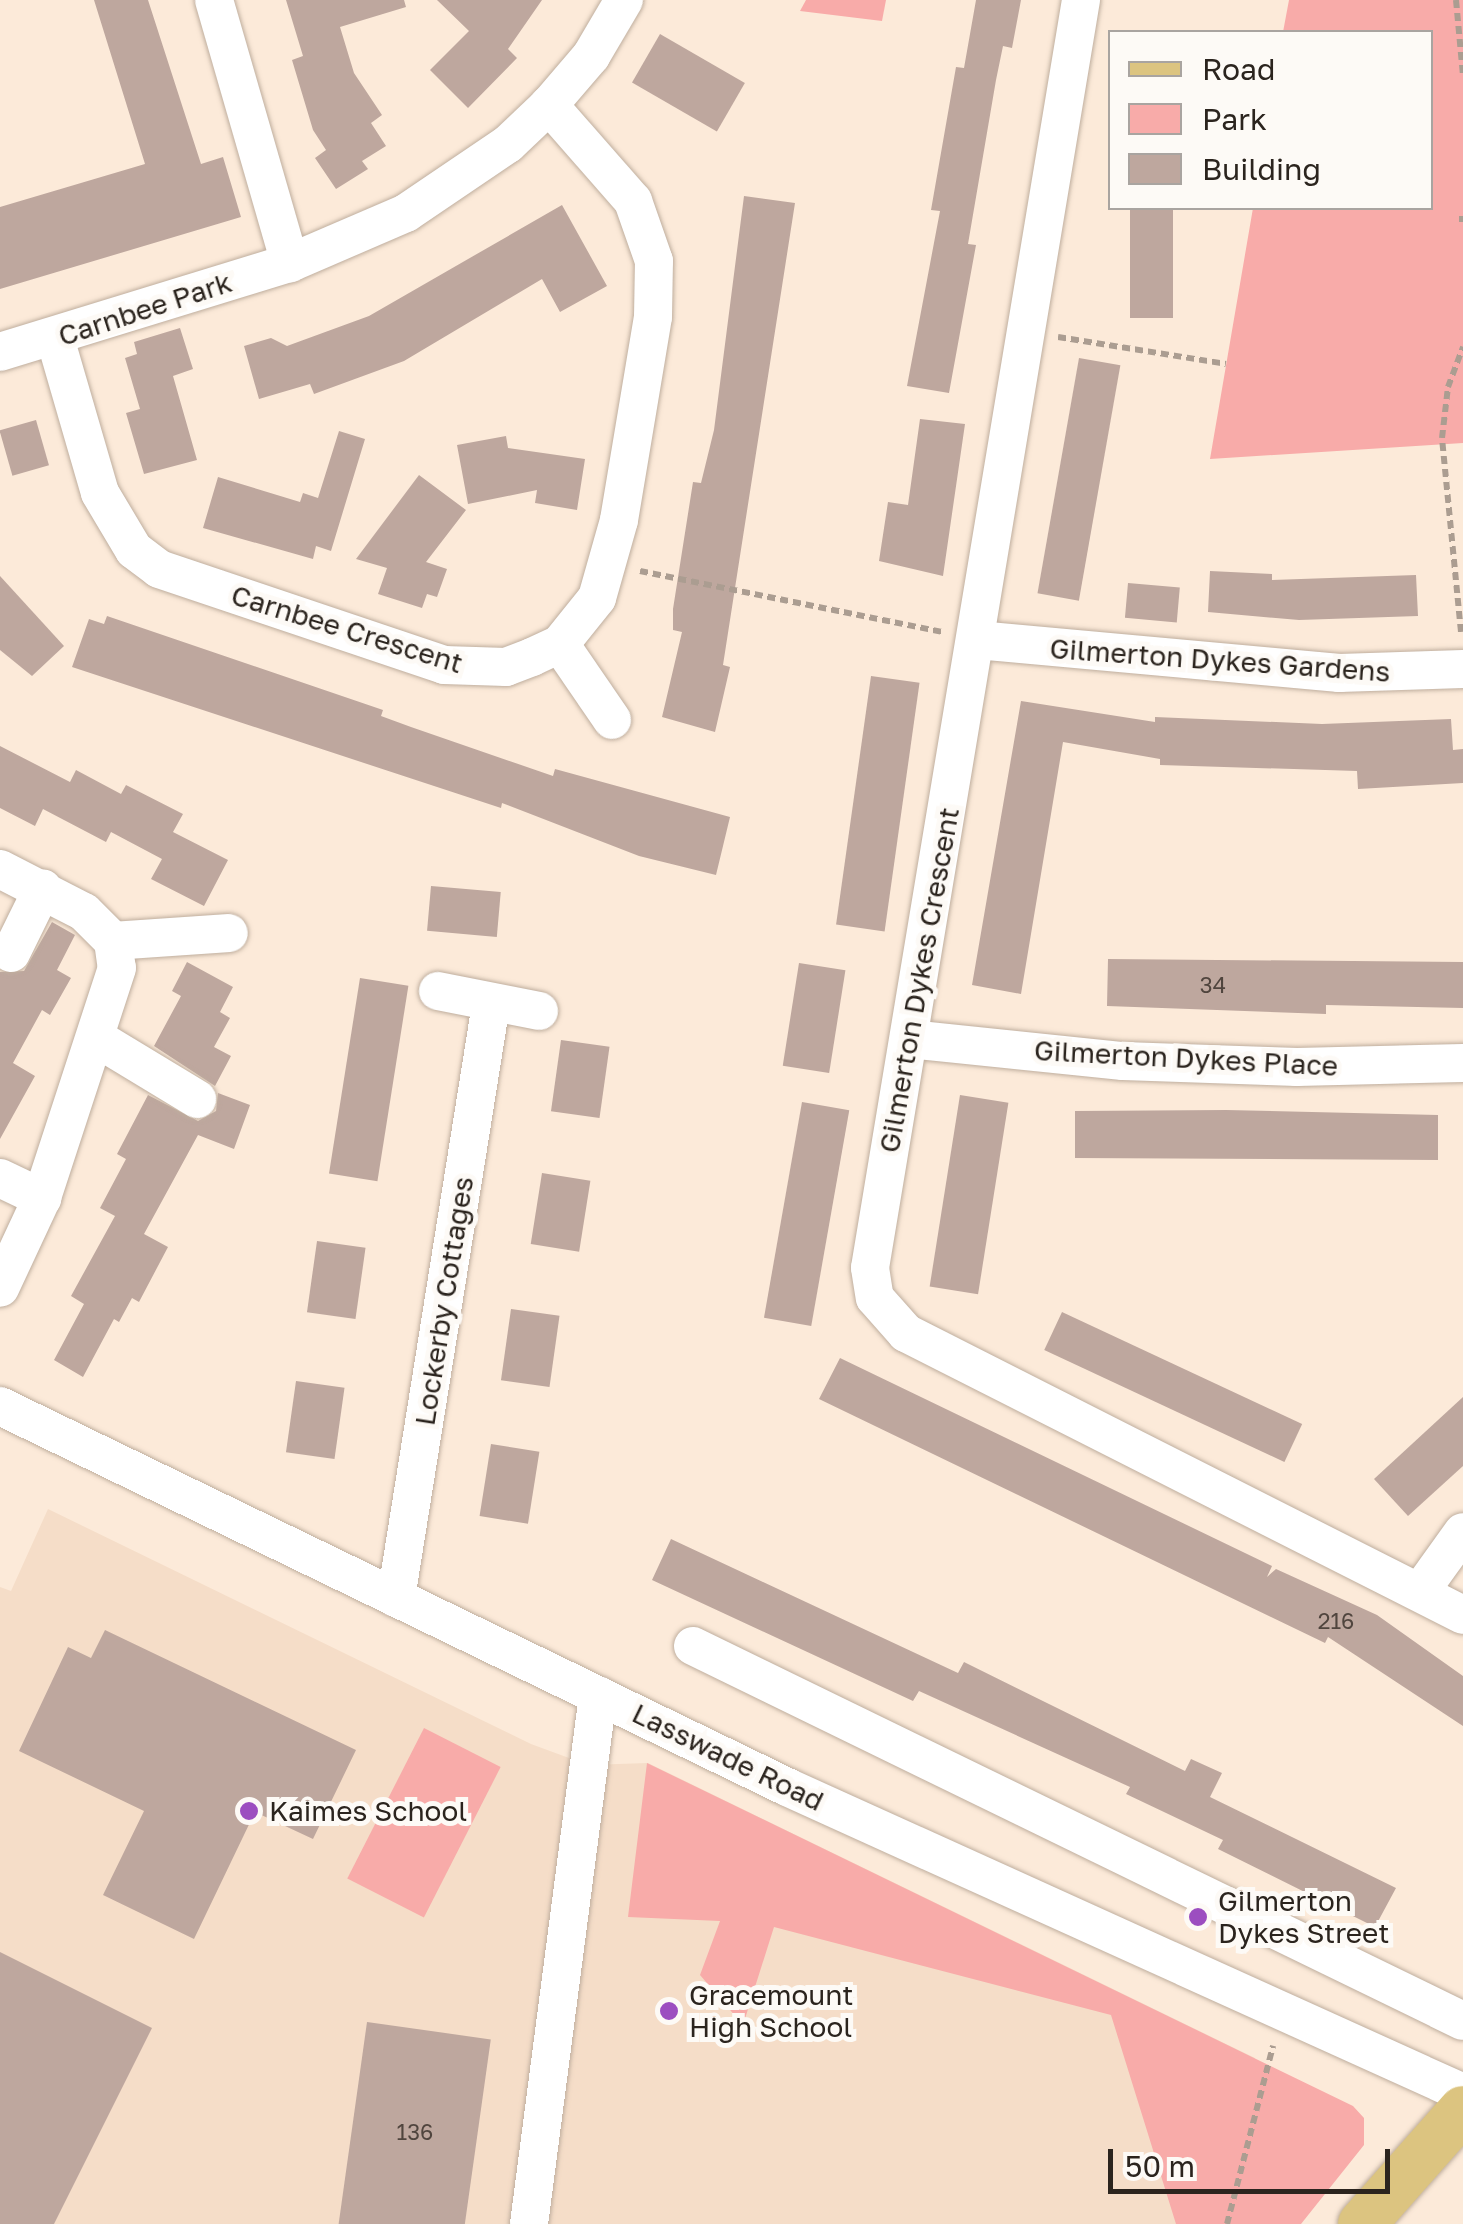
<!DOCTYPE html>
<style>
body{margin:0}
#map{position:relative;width:1463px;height:2224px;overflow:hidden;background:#fcead9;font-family:"Golos Text",sans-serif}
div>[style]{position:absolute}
.built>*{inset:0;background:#f5ddc8}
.green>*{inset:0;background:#f8aba9;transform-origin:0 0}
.building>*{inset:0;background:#bea79e;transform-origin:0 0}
.path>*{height:6px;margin-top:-3px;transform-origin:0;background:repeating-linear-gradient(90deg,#ab9d91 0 8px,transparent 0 13px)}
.roads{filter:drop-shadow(0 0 2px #bfae9e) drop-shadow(0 0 2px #bfae9e)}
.minor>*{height:38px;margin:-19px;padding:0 19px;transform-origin:19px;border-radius:19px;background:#fff}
.major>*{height:48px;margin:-24px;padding:0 24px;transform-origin:24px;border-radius:24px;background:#dcc480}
.dots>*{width:28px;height:28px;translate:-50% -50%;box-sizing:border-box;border:5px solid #fdfaf6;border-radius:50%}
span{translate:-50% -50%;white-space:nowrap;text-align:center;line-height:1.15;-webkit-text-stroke:10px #fdfaf6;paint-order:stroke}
.number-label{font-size:22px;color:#50453e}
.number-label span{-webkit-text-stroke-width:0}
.street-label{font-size:28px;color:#2b241e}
.poi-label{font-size:28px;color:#2b241e}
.left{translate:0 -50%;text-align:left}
.legend{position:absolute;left:1108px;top:30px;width:325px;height:180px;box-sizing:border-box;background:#fdfaf6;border:2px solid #a9a4a0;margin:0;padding:12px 18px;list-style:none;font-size:30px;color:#2b241e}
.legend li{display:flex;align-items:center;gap:20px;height:50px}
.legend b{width:50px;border:2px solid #a9a4a0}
.scale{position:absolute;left:1108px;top:2149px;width:282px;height:45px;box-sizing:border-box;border:5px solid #2b241e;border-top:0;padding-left:12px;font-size:30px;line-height:35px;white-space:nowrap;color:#2b241e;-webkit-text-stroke:8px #fdfaf6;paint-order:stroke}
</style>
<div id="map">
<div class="built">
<i style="clip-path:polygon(48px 1509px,531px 1744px,588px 1765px,648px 1763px,1255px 2058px,1209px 2224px,0 2224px,0 1587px,11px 1591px)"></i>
</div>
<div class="green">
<i style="clip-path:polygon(806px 0,886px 0,882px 21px,800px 11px)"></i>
<i style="clip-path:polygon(1289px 0,1463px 0,1463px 443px,1210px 459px,1253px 208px,1430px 208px,1430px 32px,1283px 32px)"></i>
<i style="left:424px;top:1728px;width:86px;height:169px;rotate:27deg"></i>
<i style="clip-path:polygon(647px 1763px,1353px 2106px,1364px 2118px,1364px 2145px,1301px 2224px,1176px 2224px,1111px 2015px,774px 1927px,743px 2025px,700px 1975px,720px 1921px,628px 1917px)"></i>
</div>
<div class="building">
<i style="clip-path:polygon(94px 0,148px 0,201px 164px,223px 157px,241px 217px,0 289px,0 207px,145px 164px)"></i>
<i style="clip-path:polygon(286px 0,404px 0,406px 7px,340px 27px,354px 73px,382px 115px,371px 123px,386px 146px,362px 161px,368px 169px,336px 189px,315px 158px,326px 150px,313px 130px,292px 60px,303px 56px)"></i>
<i style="clip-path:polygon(437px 0,542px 0,508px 49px,517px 58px,468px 108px,430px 70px,469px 31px)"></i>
<i style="clip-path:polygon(976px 0,1021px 0,1012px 48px,1003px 46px,996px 80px,968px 244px,976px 245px,949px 393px,907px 386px,940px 211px,931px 210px,956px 67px,964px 68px)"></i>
<i style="left:660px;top:34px;width:98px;height:56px;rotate:30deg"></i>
<i style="clip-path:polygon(744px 196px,795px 203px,723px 665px,730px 667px,715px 732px,662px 717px,682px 632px,673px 630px,673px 609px,693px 482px,701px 483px,714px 430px)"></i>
<i style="clip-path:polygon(562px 205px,607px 286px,560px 312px,542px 279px,404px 361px,314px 394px,310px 384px,259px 399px,244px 346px,271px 338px,287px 346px,369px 316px)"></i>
<i style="left:1130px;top:208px;width:43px;height:110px"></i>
<i style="clip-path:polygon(180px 328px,193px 369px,173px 376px,197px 460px,144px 474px,126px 413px,140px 409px,125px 358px,137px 354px,134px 342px)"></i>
<i style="left:1079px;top:358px;width:42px;height:239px;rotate:10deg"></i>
<i style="clip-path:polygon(920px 419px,965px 424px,943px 576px,879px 561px,888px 502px,908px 505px)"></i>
<i style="left:36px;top:420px;width:47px;height:38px;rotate:74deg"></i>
<i style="clip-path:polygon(339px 431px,365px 439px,331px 551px,316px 546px,313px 559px,203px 528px,218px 477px,300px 502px,303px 493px,318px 498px)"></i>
<i style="clip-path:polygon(506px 436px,508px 448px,585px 459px,577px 510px,535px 503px,537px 490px,468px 504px,457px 445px)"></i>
<i style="clip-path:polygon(419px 475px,466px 510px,426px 562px,447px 569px,437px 597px,427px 594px,422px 608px,378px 594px,387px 568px,356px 559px)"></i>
<i style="clip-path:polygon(1210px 571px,1272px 574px,1272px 580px,1416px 575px,1418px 616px,1299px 620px,1208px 612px)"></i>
<i style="clip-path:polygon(0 576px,64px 646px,32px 676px,0 650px)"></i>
<i style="left:1128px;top:583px;width:52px;height:35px;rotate:5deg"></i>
<i style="clip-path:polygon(107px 616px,383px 710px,381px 716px,411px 727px,553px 776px,555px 769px,730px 817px,716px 875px,639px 856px,502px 803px,501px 808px,72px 667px,89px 619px,104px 624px)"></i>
<i style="left:871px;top:676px;width:49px;height:251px;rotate:8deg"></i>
<i style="clip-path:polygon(1021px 701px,1155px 722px,1155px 717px,1322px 724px,1451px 719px,1453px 750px,1463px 749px,1463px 783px,1358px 789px,1357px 771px,1160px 765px,1160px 759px,1063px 742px,1021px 994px,972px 985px)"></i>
<i style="clip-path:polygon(0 746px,70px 782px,76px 770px,121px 794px,126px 785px,183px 814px,173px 832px,228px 860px,204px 906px,151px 879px,162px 859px,111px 832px,106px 842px,43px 809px,35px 826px,0 808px)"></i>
<i style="left:431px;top:886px;width:70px;height:45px;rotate:5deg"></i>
<i style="clip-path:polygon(52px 922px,75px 935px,57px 970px,71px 978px,50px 1015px,42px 1010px,13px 1063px,35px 1076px,0 1139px,0 972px,24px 971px)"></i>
<i style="clip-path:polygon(1108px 959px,1463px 962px,1463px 1008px,1326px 1005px,1326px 1014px,1107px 1006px)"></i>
<i style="clip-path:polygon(187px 962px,233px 987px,220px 1012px,230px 1018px,214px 1047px,231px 1056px,215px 1086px,154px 1046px,181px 996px,172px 991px)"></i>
<i style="left:799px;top:963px;width:47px;height:104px;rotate:9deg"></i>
<i style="left:360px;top:978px;width:49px;height:198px;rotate:9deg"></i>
<i style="left:561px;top:1040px;width:49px;height:72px;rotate:8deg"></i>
<i style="clip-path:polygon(218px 1093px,250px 1105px,234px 1149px,198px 1135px,144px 1234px,168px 1247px,139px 1302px,132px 1298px,119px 1322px,114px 1319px,83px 1377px,54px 1360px,84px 1304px,71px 1296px,115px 1216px,100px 1208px,126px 1159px,117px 1154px,148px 1095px,198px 1121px,216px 1111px)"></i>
<i style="left:960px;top:1095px;width:49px;height:194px;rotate:9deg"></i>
<i style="left:802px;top:1102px;width:48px;height:219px;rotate:10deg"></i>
<i style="clip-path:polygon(1226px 1110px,1438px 1115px,1438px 1160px,1075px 1158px,1075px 1111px)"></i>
<i style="left:542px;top:1173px;width:49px;height:72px;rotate:9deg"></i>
<i style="left:317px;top:1241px;width:49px;height:72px;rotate:8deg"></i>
<i style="left:511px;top:1309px;width:49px;height:72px;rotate:8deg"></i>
<i style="left:1062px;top:1312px;width:265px;height:42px;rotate:25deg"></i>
<i style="clip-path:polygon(840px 1358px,1272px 1566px,1267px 1577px,1276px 1569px,1377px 1615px,1463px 1676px,1463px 1726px,1328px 1637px,1325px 1643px,819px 1399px)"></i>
<i style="left:296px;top:1381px;width:49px;height:72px;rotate:8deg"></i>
<i style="clip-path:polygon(1463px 1397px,1463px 1466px,1408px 1516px,1374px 1479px)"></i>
<i style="left:491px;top:1444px;width:49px;height:73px;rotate:9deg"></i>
<i style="clip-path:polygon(671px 1539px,958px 1673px,964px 1662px,1185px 1771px,1191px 1759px,1222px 1773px,1210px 1797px,1396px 1888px,1375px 1927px,1218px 1849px,1223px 1840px,1126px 1794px,1130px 1787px,919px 1691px,913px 1701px,652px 1580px)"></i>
<i style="clip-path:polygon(105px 1630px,356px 1750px,313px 1839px,255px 1812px,194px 1939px,103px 1895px,144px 1811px,19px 1751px,68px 1647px,91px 1658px)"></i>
<i style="clip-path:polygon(0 1952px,152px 2028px,54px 2224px,0 2224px)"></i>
<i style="left:367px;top:2022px;width:125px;height:204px;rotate:8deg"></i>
</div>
<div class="path">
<i style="left:1456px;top:0;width:76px;rotate:84.7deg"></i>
<i style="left:1459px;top:219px;width:4px"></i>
<i style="left:1058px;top:337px;width:170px;rotate:9.1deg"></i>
<i style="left:640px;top:571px;width:308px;rotate:11.4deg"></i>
<i style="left:1461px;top:632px;width:195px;rotate:-95.6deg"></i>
<i style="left:1442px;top:438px;width:51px;rotate:-83.3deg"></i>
<i style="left:1448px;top:387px;width:43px;rotate:-69.4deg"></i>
<i style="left:1227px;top:2224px;width:184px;rotate:-75.5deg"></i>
</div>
<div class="roads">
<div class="minor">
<i style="left:214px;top:0;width:274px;rotate:73.9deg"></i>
<i style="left:1081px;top:0;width:1285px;rotate:99.45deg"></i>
<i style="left:870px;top:1268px;width:30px;rotate:81deg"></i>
<i style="left:875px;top:1298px;width:47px;rotate:48.5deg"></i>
<i style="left:906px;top:1333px;width:624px;rotate:26.85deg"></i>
<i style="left:55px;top:338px;width:161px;rotate:73.8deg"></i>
<i style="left:100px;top:493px;width:66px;rotate:59.2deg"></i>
<i style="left:134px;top:550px;width:31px;rotate:37deg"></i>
<i style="left:159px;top:569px;width:301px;rotate:18.6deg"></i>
<i style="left:444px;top:665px;width:62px;rotate:1.8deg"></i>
<i style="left:506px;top:667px;width:28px;rotate:-21deg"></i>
<i style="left:532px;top:657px;width:31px;rotate:-25deg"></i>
<i style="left:560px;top:644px;width:59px;rotate:-51.2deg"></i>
<i style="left:597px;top:598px;width:81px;rotate:-74.2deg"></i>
<i style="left:619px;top:520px;width:206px;rotate:-80.5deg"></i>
<i style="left:653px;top:317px;width:56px;rotate:-89deg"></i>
<i style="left:654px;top:261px;width:64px;rotate:-109.3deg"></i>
<i style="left:633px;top:201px;width:128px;rotate:-131.2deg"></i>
<i style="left:0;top:352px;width:303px;rotate:-17.1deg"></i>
<i style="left:290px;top:263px;width:126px;rotate:-23.3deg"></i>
<i style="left:406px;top:213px;width:123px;rotate:-34.1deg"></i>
<i style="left:508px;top:144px;width:57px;rotate:-43.6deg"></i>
<i style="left:549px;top:105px;width:65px;rotate:-49.4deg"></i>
<i style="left:591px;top:56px;width:65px;rotate:-59.5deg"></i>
<i style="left:977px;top:640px;width:364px;rotate:5.2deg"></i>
<i style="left:1339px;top:673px;width:124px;rotate:-1.8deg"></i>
<i style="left:560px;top:644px;width:92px;rotate:55.6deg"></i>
<i style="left:0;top:869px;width:94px;rotate:27.1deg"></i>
<i style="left:84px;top:912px;width:41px;rotate:45deg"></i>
<i style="left:113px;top:941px;width:27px;rotate:82deg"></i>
<i style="left:117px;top:968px;width:242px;rotate:108.1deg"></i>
<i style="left:42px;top:1198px;width:99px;rotate:115deg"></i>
<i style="left:113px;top:941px;width:116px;rotate:-3.9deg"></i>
<i style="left:11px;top:953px;width:72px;rotate:-63.8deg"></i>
<i style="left:438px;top:991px;width:103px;rotate:11.2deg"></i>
<i style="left:98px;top:1039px;width:116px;rotate:31.2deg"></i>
<i style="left:909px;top:1039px;width:215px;rotate:5.9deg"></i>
<i style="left:1123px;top:1061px;width:174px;rotate:2deg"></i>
<i style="left:1297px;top:1067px;width:166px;rotate:-1.4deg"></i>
<i style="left:0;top:1178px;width:47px;rotate:25.5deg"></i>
<i style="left:0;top:1406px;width:874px;rotate:25.83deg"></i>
<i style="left:787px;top:1787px;width:742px;rotate:24.35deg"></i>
<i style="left:1422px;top:1589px;width:70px;rotate:-54.3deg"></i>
<i style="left:396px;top:1598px;width:602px;rotate:-80.91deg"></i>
<i style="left:693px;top:1646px;width:856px;rotate:25.97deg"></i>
<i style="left:529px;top:2224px;width:533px;rotate:-82.57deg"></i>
</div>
<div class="major">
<i style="left:1362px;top:2224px;width:152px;rotate:-48.5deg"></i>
</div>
</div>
<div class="dots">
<i style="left:249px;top:1811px;background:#9c4ec0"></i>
<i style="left:1198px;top:1917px;background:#9c4ec0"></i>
<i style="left:669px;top:2011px;background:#9c4ec0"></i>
</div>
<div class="number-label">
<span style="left:1213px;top:985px">34</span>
<span style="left:1336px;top:1621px">216</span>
<span style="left:415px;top:2132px">136</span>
</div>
<div class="street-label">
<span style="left:145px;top:309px;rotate:-18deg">Carnbee Park</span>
<span style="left:347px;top:629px;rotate:17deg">Carnbee Crescent</span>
<span style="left:1220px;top:660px;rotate:4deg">Gilmerton Dykes Gardens</span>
<span style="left:919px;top:980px;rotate:-80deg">Gilmerton Dykes Crescent</span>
<span style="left:1186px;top:1058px;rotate:3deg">Gilmerton Dykes Place</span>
<span style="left:444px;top:1301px;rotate:-81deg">Lockerby Cottages</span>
<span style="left:728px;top:1757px;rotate:26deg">Lasswade Road</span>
</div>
<div class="poi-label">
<span class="left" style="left:269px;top:1811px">Kaimes School</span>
<span class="left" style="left:1218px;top:1917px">Gilmerton<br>Dykes Street</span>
<span class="left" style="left:689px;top:2011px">Gracemount<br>High School</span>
</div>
<ul class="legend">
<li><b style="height:12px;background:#dcc480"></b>Road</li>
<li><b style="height:28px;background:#f8aba9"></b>Park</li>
<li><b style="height:28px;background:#bea79e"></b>Building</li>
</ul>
<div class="scale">50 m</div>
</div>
